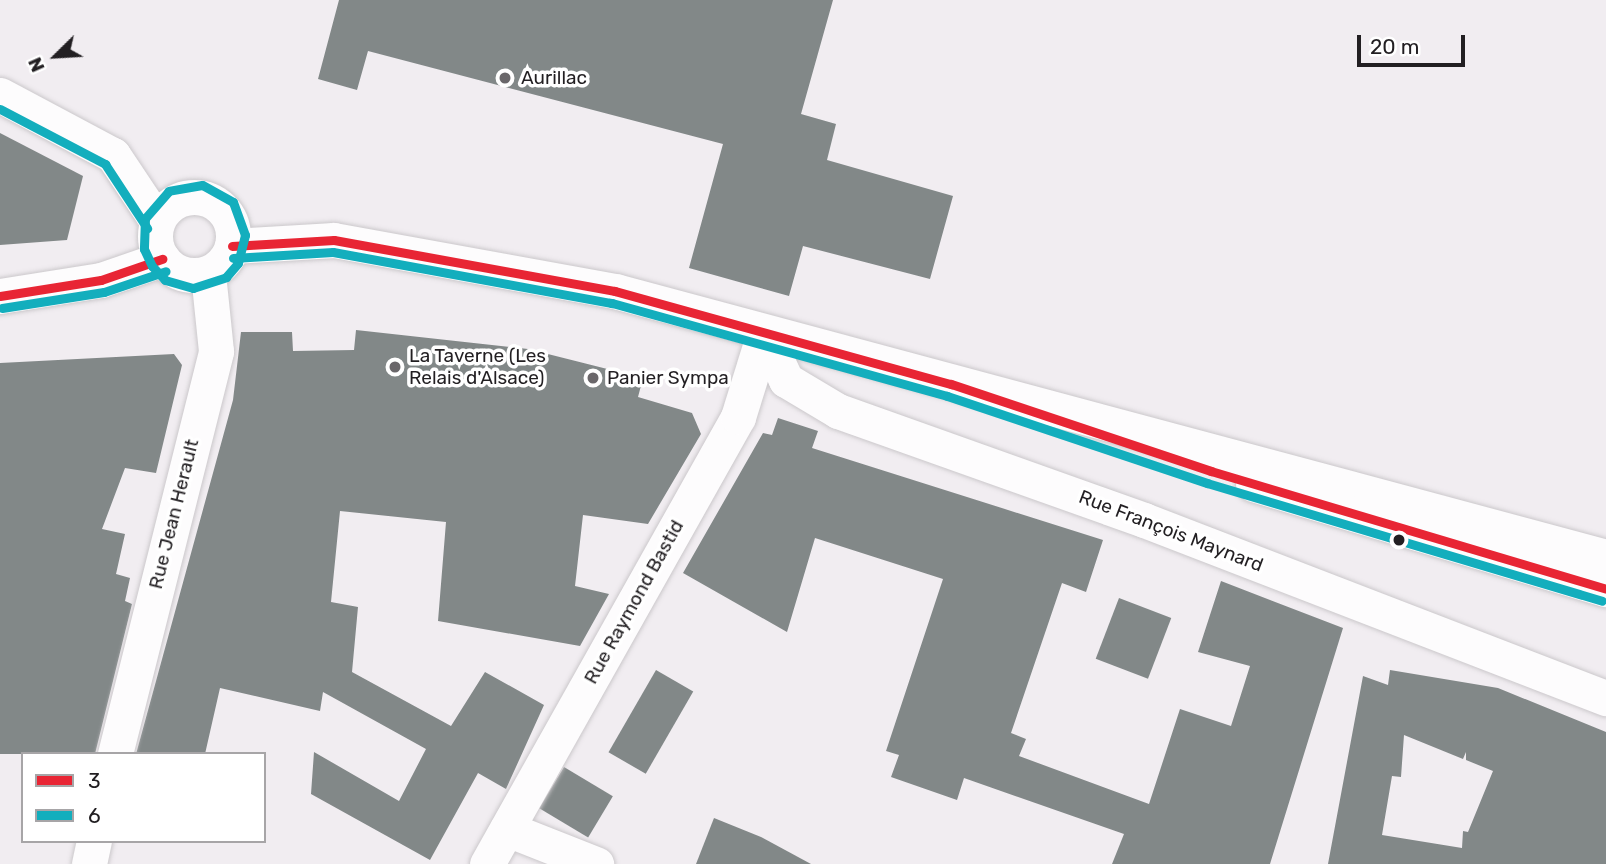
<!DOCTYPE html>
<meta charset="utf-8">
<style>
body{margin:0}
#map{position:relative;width:1606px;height:864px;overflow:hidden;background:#f1edf1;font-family:Rubik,sans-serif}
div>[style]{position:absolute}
.building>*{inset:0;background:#828888;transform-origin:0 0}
.roads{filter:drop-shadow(0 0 2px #cbc8cb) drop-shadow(0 0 2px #cbc8cb)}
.minor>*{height:35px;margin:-17.5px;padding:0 17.5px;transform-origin:17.5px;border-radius:17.5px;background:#fdfcfd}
.minor>.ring{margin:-17.5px;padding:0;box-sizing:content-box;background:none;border:35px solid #fdfcfd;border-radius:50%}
.bus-1>*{height:9px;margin:-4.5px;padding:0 4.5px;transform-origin:4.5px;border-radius:4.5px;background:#e82534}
.bus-2>*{height:9px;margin:-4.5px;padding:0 4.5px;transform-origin:4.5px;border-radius:4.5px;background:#13aebd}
.dots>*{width:19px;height:19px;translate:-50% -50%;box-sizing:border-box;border:4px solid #fff;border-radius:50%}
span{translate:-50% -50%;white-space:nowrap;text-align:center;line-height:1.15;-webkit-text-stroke:7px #fff;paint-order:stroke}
.poi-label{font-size:19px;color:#221f22}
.left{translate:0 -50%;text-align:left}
.street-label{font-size:19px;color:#221f22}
.legend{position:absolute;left:21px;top:752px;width:245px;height:91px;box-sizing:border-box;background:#fff;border:2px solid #a7a5a7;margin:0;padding:9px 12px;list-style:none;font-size:21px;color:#221f22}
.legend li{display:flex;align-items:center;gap:14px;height:35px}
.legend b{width:35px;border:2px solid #a7a5a7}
.north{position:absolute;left:21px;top:21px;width:70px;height:70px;-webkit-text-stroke:5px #fff;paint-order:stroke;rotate:246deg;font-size:19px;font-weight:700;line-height:28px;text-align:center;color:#221f22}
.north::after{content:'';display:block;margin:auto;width:24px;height:32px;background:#221f22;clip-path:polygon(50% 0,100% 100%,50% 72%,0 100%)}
.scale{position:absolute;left:1357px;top:35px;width:108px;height:32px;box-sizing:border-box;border:4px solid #221f22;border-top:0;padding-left:9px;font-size:21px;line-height:24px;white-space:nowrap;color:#221f22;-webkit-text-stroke:5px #fff;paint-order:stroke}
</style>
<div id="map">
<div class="building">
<i style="clip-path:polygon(339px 0,833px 0,801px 114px,836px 124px,827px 160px,953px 196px,930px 279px,803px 246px,789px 296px,689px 268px,723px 144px,368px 51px,357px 90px,318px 79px)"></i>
<i style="clip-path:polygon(0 133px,83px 176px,67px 240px,0 245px)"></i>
<i style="clip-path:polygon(356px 330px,528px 349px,643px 378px,638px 397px,692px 413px,701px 434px,648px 524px,583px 515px,575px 586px,609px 594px,580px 646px,438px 621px,446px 522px,340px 511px,331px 602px,358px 607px,352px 672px,451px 726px,485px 672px,544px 705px,506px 789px,478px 773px,430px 860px,311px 794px,314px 752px,399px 801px,426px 749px,323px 692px,320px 711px,220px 688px,205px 754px,136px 754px,233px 400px,241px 332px,292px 332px,293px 351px,354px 350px)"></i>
<i style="clip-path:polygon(174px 354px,182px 365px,156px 473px,125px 468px,102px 529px,125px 534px,116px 574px,130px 578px,125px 601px,132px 604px,95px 754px,0 754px,0 363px)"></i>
<i style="clip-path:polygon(778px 418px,818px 431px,812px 448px,1103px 540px,1086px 592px,1062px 583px,1011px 733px,1026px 739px,1019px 756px,1149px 804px,1180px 709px,1231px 726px,1250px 666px,1198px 652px,1221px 581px,1343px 628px,1270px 864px,1112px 864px,1124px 834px,964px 778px,957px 800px,891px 777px,899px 755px,886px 751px,943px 579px,815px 538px,787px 632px,683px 573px,763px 433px,772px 435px)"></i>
<i style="left:1119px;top:598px;width:56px;height:65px;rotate:21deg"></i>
<i style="left:656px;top:670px;width:43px;height:95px;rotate:30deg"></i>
<i style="clip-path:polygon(evenodd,1390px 670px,1498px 688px,1606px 732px,1606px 864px,1328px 864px,1363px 676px,1388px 685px,1390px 670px,1404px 735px,1463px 759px,1466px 752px,1466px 760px,1493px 771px,1468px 832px,1463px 831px,1462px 848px,1382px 835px,1392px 776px,1401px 777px,1404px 735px)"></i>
<i style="left:564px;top:767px;width:57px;height:48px;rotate:31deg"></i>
<i style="clip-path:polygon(714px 818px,761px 837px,811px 864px,696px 864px)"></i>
</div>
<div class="roads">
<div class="minor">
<i style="left:0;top:95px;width:128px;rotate:28deg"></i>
<i style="left:113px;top:155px;width:79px;rotate:56.3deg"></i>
<i class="ring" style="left:155px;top:197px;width:43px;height:43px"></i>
<i style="left:232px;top:246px;width:102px;rotate:-3.4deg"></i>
<i style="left:334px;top:240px;width:286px;rotate:10.3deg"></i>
<i style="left:615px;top:291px;width:1026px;rotate:15.02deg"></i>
<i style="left:0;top:296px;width:102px;rotate:-9deg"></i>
<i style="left:101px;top:280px;width:65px;rotate:-19deg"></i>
<i style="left:764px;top:333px;width:52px;rotate:64.9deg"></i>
<i style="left:786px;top:380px;width:61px;rotate:30.8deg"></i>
<i style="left:838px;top:411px;width:325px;rotate:19.6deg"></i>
<i style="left:1144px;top:520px;width:495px;rotate:21.1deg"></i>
<i style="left:1253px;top:484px;width:368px;rotate:16.6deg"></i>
<i style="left:115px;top:754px;width:415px;rotate:-75.9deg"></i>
<i style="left:216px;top:351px;width:78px;rotate:-95.9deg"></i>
<i style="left:507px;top:829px;width:96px;rotate:21.5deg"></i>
<i style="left:89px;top:864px;width:24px;rotate:-78deg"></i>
<i style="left:487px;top:864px;width:513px;rotate:-60.68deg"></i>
<i style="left:738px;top:417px;width:88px;rotate:-72.8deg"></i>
</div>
</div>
<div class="bus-1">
<i style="left:232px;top:246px;width:102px;rotate:-3.4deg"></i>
<i style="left:334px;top:240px;width:286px;rotate:10.3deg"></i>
<i style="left:615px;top:291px;width:349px;rotate:15.5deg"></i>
<i style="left:951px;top:384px;width:274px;rotate:18.5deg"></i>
<i style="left:1211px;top:471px;width:412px;rotate:16.6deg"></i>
<i style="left:0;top:296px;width:102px;rotate:-9deg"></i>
<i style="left:101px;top:280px;width:65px;rotate:-19deg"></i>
</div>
<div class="bus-2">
<i style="left:0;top:109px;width:119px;rotate:27.6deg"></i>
<i style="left:105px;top:164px;width:77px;rotate:56.7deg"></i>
<i style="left:168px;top:192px;width:35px;rotate:131deg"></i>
<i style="left:145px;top:218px;width:31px;rotate:92deg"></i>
<i style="left:144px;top:249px;width:19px;rotate:65deg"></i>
<i style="left:152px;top:266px;width:19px;rotate:47deg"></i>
<i style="left:165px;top:280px;width:29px;rotate:16deg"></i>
<i style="left:193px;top:288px;width:35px;rotate:-18deg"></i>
<i style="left:226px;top:277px;width:18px;rotate:-49deg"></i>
<i style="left:238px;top:263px;width:29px;rotate:-76deg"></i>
<i style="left:245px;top:235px;width:35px;rotate:-110deg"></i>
<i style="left:233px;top:202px;width:35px;rotate:-151deg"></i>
<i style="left:202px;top:185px;width:34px;rotate:170deg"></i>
<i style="left:233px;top:258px;width:100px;rotate:-3.4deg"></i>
<i style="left:333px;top:252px;width:284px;rotate:10.4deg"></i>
<i style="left:612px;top:303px;width:348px;rotate:15.5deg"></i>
<i style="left:947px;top:396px;width:274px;rotate:18.5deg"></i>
<i style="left:1207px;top:483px;width:412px;rotate:16.6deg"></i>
<i style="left:2px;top:308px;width:103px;rotate:-8.9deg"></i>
<i style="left:104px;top:292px;width:65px;rotate:-18.7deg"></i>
</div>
<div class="dots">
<i style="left:505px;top:78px;background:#6a676a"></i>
<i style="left:395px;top:367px;background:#6a676a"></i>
<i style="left:593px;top:378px;background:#6a676a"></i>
<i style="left:1399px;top:540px;background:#221f22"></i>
</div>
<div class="poi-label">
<span class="left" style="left:521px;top:78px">Aurillac</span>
<span class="left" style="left:409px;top:367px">La Taverne (Les<br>Relais d'Alsace)</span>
<span class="left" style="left:607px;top:378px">Panier Sympa</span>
</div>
<div class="street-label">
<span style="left:174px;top:514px;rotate:-76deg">Rue Jean Herault</span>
<span style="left:1171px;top:531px;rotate:21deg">Rue François Maynard</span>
<span style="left:634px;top:602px;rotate:-61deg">Rue Raymond Bastid</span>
</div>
<ul class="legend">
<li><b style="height:9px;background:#e82534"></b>3</li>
<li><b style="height:9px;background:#13aebd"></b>6</li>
</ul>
<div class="north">N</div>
<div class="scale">20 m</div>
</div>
